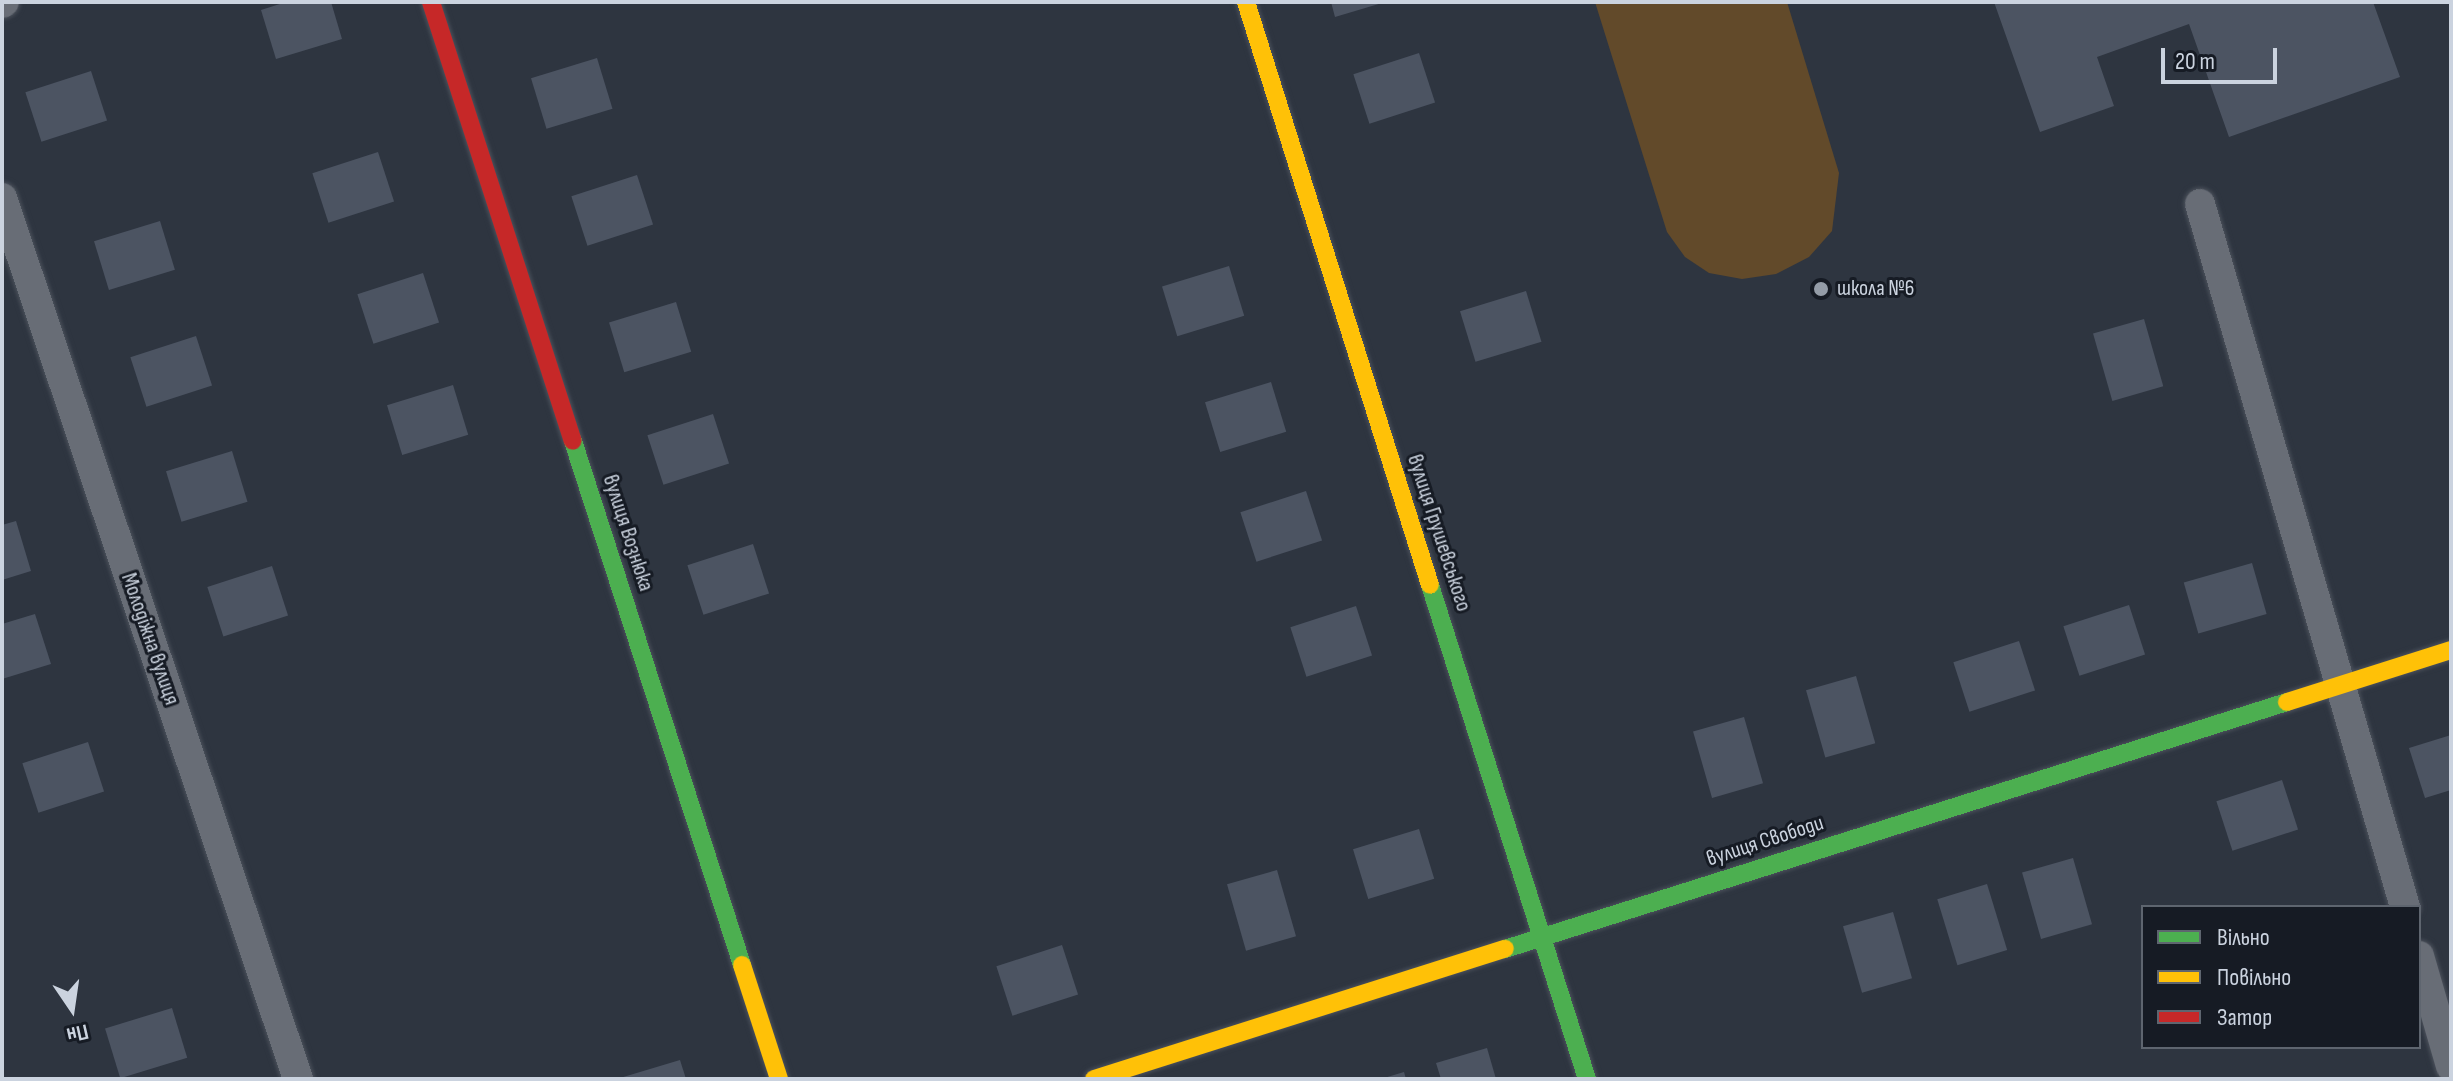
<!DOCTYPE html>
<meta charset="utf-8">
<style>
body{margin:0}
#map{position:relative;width:2453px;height:1081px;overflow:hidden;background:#2e3540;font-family:"Sofia Sans Condensed",sans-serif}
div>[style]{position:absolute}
.green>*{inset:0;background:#624a2a}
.building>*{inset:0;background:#4c5462;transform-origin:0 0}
.roads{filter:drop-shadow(0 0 2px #4b515b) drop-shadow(0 0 2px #4b515b)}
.street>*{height:30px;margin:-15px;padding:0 15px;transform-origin:15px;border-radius:15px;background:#686d76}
.fast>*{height:18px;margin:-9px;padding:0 9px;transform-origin:9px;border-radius:9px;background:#4caf50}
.slow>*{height:18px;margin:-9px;padding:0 9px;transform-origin:9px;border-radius:9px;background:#ffc107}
.jam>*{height:18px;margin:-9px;padding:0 9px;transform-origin:9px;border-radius:9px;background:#c62828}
.dots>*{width:22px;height:22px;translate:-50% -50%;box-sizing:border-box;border:4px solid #161b24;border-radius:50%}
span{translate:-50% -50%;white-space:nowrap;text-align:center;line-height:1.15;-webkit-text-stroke:6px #161b24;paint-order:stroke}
.poi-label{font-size:22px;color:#cbd3df}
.left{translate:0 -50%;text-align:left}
.street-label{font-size:22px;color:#cbd3df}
.frame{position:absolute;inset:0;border:4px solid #cbd3df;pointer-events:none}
.legend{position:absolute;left:2141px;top:905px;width:280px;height:144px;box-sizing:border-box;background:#161b24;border:2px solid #5e656f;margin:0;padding:10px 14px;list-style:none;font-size:24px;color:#cbd3df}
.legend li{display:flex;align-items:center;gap:16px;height:40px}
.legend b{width:40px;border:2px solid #5e656f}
.north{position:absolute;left:32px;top:969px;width:80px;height:80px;-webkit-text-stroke:6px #161b24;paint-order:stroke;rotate:167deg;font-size:22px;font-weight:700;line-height:32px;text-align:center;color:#cbd3df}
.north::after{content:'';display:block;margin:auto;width:28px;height:36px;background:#cbd3df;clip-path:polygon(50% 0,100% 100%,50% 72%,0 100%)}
.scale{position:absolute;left:2161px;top:48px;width:116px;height:36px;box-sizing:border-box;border:4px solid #cbd3df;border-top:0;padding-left:10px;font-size:24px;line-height:28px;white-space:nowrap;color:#cbd3df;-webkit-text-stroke:6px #161b24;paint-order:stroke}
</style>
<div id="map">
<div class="green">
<i style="clip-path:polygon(1595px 2px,1787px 2px,1839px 173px,1832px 231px,1809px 257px,1776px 274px,1742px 279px,1709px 273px,1685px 257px,1667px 232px)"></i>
</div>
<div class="building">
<i style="clip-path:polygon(286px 2px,331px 2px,342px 39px,276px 59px,261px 10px)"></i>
<i style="clip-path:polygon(1331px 2px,1381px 2px,1382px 3px,1335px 17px)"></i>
<i style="clip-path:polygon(1994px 2px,2373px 2px,2400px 77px,2229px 137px,2189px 24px,2097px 57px,2114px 106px,2040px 132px)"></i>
<i style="left:1419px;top:53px;width:52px;height:69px;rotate:72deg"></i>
<i style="left:597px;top:58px;width:53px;height:69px;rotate:73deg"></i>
<i style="left:91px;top:71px;width:52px;height:69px;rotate:72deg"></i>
<i style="left:378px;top:152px;width:52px;height:69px;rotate:72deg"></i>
<i style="left:637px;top:175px;width:52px;height:69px;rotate:72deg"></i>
<i style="left:160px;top:221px;width:51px;height:69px;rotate:73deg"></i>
<i style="left:1229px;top:266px;width:52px;height:70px;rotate:73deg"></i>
<i style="left:423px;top:273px;width:52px;height:69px;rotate:72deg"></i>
<i style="left:1526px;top:291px;width:53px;height:69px;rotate:73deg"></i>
<i style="left:676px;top:302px;width:52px;height:70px;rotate:73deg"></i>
<i style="left:2144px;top:319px;width:70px;height:53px;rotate:74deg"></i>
<i style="left:196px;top:336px;width:52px;height:69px;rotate:72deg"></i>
<i style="left:1271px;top:382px;width:52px;height:69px;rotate:73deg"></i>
<i style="left:453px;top:385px;width:52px;height:69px;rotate:73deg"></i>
<i style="left:713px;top:414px;width:52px;height:69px;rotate:72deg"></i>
<i style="left:232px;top:451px;width:53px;height:69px;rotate:73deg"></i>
<i style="left:1306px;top:491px;width:52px;height:69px;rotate:72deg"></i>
<i style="clip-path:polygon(16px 521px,31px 571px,2px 580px,2px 525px)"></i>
<i style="left:753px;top:544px;width:52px;height:69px;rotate:72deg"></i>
<i style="left:2252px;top:563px;width:53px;height:71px;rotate:74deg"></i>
<i style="left:272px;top:566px;width:52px;height:68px;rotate:72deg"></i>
<i style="left:2129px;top:605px;width:52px;height:69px;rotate:72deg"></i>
<i style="left:1356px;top:606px;width:52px;height:69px;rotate:72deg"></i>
<i style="clip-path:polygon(35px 614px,51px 664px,2px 679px,2px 624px)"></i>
<i style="left:2019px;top:641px;width:52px;height:69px;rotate:72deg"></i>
<i style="left:1856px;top:676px;width:70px;height:52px;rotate:74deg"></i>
<i style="left:1744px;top:717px;width:69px;height:53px;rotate:74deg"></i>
<i style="clip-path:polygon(2451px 735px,2451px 790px,2425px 798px,2409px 748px)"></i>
<i style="left:88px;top:742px;width:52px;height:69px;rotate:72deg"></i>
<i style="left:2282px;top:780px;width:52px;height:69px;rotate:72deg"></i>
<i style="left:1419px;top:829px;width:52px;height:69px;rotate:73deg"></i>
<i style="left:2073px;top:858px;width:69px;height:53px;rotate:74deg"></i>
<i style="left:1277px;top:870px;width:69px;height:52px;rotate:74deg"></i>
<i style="left:1987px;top:884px;width:69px;height:52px;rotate:73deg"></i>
<i style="left:1893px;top:912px;width:69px;height:52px;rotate:74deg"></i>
<i style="left:1062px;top:945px;width:52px;height:69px;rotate:72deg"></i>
<i style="left:172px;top:1008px;width:52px;height:70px;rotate:73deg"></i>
<i style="clip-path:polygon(1487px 1048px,1496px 1079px,1441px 1079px,1436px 1063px)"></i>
<i style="clip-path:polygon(680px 1060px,686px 1079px,620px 1079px,620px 1078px)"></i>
<i style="clip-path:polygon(1404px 1072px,1406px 1079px,1384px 1079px,1384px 1078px)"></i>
</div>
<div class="roads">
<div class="street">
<i style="left:2px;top:3px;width:2px;rotate:-27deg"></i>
<i style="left:2px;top:198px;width:929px;rotate:71.43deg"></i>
<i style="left:2200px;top:204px;width:732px;rotate:73.74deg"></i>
<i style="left:2419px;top:956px;width:115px;rotate:73.8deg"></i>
</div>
<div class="fast">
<i style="left:573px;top:441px;width:551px;rotate:72.12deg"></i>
<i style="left:1430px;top:585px;width:518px;rotate:72.37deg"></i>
<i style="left:1505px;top:949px;width:820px;rotate:-17.53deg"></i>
</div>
<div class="slow">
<i style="left:1246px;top:2px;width:611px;rotate:72.48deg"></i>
<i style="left:2287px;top:702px;width:172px;rotate:-17.6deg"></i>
<i style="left:742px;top:965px;width:120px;rotate:72deg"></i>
<i style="left:1094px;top:1079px;width:431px;rotate:-17.6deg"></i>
</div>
<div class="jam">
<i style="left:431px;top:2px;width:461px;rotate:72.1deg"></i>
</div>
</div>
<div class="dots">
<i style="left:1821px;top:289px;background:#949ca7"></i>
</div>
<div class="poi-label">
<span class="left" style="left:1837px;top:289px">школа №6</span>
</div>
<div class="street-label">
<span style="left:628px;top:533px;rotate:72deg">вулиця Вознюка</span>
<span style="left:1439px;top:533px;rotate:72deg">вулиця Грушевського</span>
<span style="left:150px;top:639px;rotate:71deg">Молодіжна вулиця</span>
<span style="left:1765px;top:841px;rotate:-18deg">вулиця Свободи</span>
</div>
<div class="frame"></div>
<ul class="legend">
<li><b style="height:10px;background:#4caf50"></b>Вільно</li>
<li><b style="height:10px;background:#ffc107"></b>Повільно</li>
<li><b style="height:10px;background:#c62828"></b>Затор</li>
</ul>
<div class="north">Пн</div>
<div class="scale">20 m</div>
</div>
